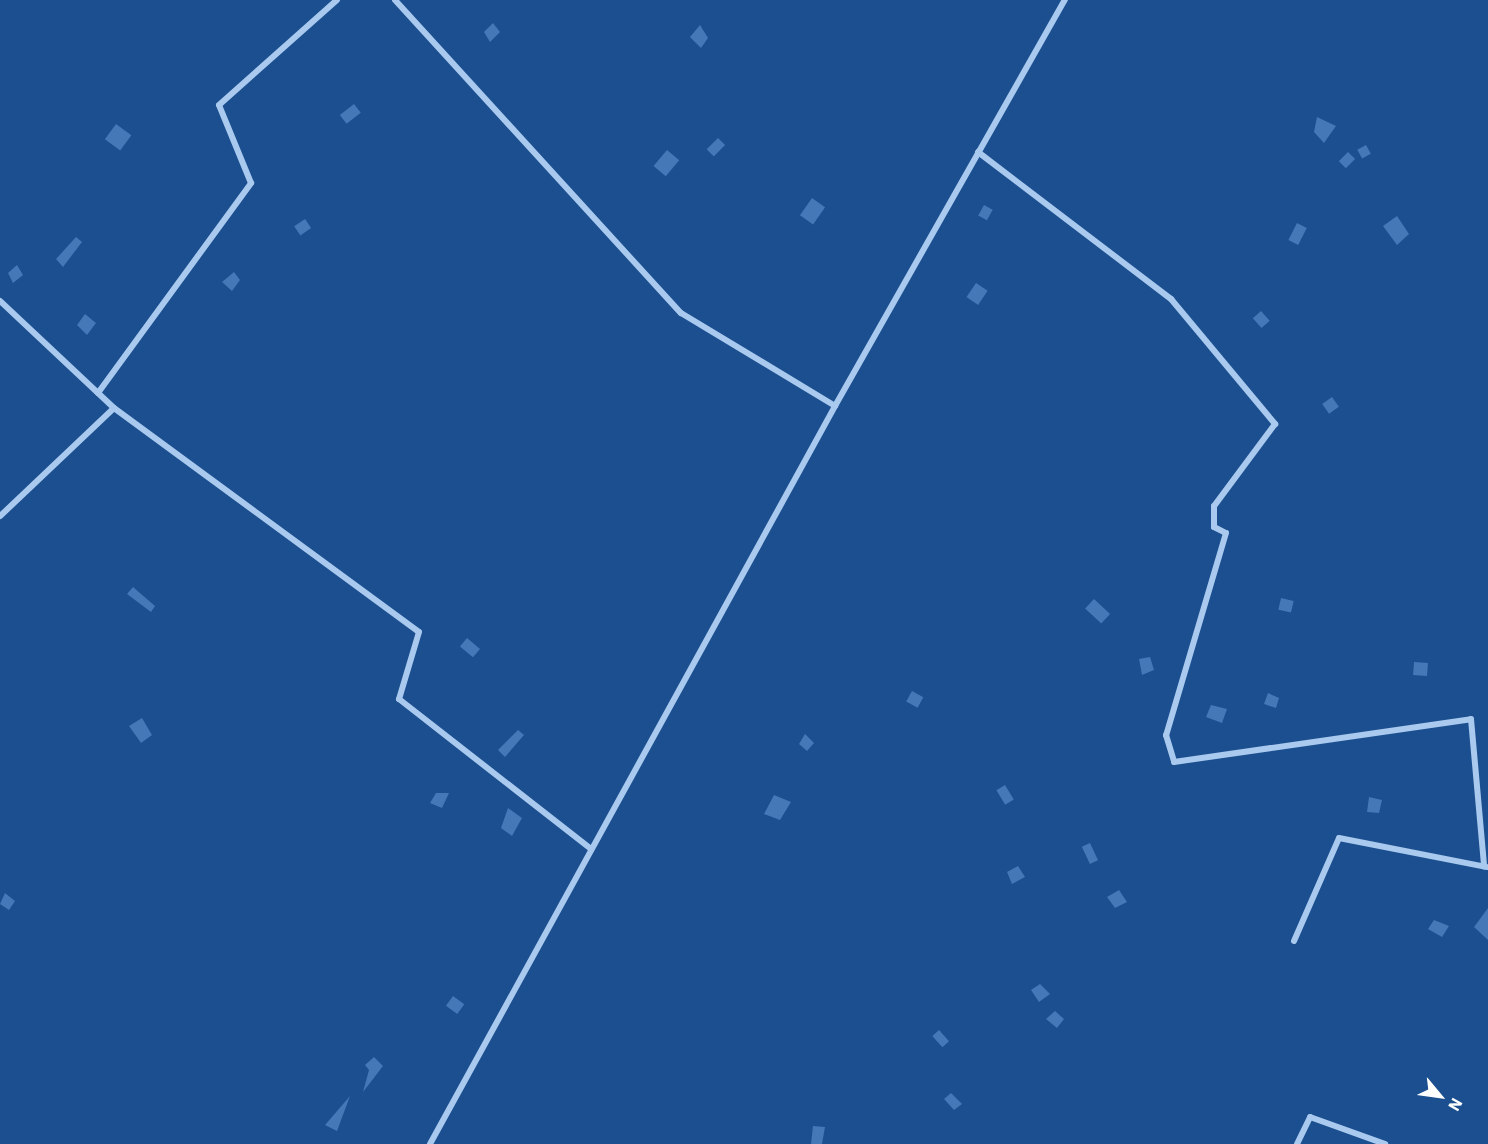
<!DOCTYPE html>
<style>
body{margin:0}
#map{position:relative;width:1488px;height:1144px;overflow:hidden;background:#1b4f8f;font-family:"IBM Plex Sans",sans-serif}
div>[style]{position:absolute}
.building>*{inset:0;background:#4478b7;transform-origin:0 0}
.minor>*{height:6px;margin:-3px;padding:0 3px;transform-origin:3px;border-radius:3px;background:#a9c9ee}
span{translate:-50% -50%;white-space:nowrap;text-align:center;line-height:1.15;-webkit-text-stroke:4.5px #1b4f8f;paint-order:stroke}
.north{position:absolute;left:1410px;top:1066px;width:60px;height:60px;-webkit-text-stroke:4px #1b4f8f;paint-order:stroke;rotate:119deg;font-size:16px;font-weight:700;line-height:24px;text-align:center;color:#fff}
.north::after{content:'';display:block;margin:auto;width:21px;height:27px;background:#fff;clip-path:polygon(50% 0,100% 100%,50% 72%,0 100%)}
</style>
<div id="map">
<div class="building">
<i style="clip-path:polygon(493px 23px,500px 32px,490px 42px,484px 32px)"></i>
<i style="clip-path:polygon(700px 25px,708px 38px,701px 48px,690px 37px)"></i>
<i style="left:354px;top:104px;width:11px;height:18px;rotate:52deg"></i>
<i style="clip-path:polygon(1317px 117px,1336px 126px,1324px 143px,1314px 132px)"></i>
<i style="left:116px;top:124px;width:19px;height:19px;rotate:36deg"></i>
<i style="left:718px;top:138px;width:10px;height:16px;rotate:45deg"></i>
<i style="left:1366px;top:145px;width:10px;height:10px;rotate:61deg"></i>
<i style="left:667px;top:150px;width:16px;height:21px;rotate:40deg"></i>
<i style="left:1348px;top:152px;width:10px;height:13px;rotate:45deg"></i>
<i style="left:812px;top:198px;width:16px;height:21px;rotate:35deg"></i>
<i style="left:984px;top:205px;width:10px;height:12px;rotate:29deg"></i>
<i style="clip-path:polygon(1397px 216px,1409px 234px,1397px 245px,1383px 226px)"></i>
<i style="left:305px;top:219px;width:11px;height:13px;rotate:56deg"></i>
<i style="left:1297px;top:223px;width:11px;height:19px;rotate:27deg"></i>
<i style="clip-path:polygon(76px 237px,82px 242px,63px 267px,56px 259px)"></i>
<i style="clip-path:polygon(17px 265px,23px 275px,13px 283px,8px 273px)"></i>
<i style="clip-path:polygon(234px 272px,240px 280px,232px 291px,222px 282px)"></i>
<i style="left:976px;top:283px;width:14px;height:17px;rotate:34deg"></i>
<i style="left:1261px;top:311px;width:13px;height:11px;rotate:48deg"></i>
<i style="clip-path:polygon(85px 314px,96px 323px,87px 335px,77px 325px)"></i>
<i style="left:1332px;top:397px;width:12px;height:12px;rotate:55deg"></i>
<i style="clip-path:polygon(133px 587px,155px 606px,151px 612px,127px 594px)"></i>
<i style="left:1281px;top:598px;width:13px;height:12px;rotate:13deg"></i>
<i style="left:1094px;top:599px;width:22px;height:13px;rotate:43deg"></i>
<i style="left:467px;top:638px;width:17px;height:11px;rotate:40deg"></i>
<i style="clip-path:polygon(1150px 657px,1154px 670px,1142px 675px,1139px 659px)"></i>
<i style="left:1414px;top:662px;width:14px;height:13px;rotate:4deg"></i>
<i style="left:912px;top:691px;width:13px;height:12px;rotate:29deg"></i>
<i style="clip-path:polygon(1268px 693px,1279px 698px,1276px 708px,1264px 704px)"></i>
<i style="clip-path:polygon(1211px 705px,1227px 709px,1222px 723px,1206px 717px)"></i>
<i style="clip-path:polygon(142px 718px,152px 735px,141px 743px,129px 726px)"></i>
<i style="clip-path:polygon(518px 730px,524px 735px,505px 757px,498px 750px)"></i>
<i style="clip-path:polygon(805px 734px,814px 743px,807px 751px,799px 744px)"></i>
<i style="left:1005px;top:785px;width:17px;height:10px;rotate:59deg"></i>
<i style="clip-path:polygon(436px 793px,449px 793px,442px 808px,430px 803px)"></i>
<i style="clip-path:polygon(774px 795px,791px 802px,780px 820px,764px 814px)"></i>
<i style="clip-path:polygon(1369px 797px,1382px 800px,1379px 813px,1367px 812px)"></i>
<i style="clip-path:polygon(508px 808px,522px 818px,512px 836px,501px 828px)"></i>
<i style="left:1090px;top:843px;width:19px;height:9px;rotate:65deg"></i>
<i style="clip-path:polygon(1018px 866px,1025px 877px,1012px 884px,1007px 872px)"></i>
<i style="clip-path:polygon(1119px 890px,1127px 902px,1115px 908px,1107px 897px)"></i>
<i style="clip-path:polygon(5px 893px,15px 901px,9px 910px,0 904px)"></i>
<i style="clip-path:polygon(1488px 908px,1488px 940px,1474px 927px)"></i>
<i style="clip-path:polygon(1434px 920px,1449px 926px,1442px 937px,1428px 929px)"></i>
<i style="clip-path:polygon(1040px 984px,1050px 994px,1039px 1002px,1031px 990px)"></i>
<i style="left:453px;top:996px;width:14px;height:12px;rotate:36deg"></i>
<i style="clip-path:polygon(1055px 1011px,1064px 1019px,1057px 1028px,1046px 1019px)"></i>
<i style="left:939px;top:1030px;width:15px;height:9px;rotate:48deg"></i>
<i style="clip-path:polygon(374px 1057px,383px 1066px,363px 1092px,369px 1070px,365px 1065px)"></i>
<i style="clip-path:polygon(951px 1093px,962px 1104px,954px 1110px,944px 1099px)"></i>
<i style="clip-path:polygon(350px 1096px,337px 1131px,325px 1125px)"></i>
<i style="clip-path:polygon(813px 1126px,825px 1127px,822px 1144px,811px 1144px)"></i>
</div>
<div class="minor">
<i style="left:395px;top:0;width:424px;rotate:47.6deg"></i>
<i style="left:681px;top:313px;width:180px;rotate:31.1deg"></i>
<i style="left:978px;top:152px;width:243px;rotate:37.3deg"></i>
<i style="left:1171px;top:299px;width:163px;rotate:50.2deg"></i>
<i style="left:1275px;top:424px;width:102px;rotate:126.6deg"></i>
<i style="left:1214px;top:506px;width:21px;rotate:90deg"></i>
<i style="left:1214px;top:527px;width:13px;rotate:27deg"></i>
<i style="left:1226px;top:533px;width:211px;rotate:106.5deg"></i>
<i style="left:1166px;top:735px;width:28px;rotate:73deg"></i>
<i style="left:1174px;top:762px;width:300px;rotate:-8.2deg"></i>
<i style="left:1471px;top:719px;width:148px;rotate:84.9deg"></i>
<i style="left:0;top:301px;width:156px;rotate:43.2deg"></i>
<i style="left:114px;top:408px;width:157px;rotate:136.5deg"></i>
<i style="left:98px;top:393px;width:260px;rotate:-53.9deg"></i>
<i style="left:251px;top:183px;width:84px;rotate:-112.3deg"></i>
<i style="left:219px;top:105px;width:158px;rotate:-41.7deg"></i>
<i style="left:114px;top:408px;width:378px;rotate:36.3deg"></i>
<i style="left:419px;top:632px;width:70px;rotate:106.6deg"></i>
<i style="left:399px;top:699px;width:244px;rotate:38deg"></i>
<i style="left:1294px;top:941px;width:112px;rotate:-66.4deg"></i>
<i style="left:1339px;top:838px;width:151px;rotate:11.1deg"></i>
<i style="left:430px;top:1144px;width:842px;rotate:-61.24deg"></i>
<i style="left:835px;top:406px;width:467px;rotate:-60.5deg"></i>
<i style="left:1297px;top:1144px;width:30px;rotate:-64deg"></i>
<i style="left:1310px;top:1117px;width:80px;rotate:19.8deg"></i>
</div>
<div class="north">N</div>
</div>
